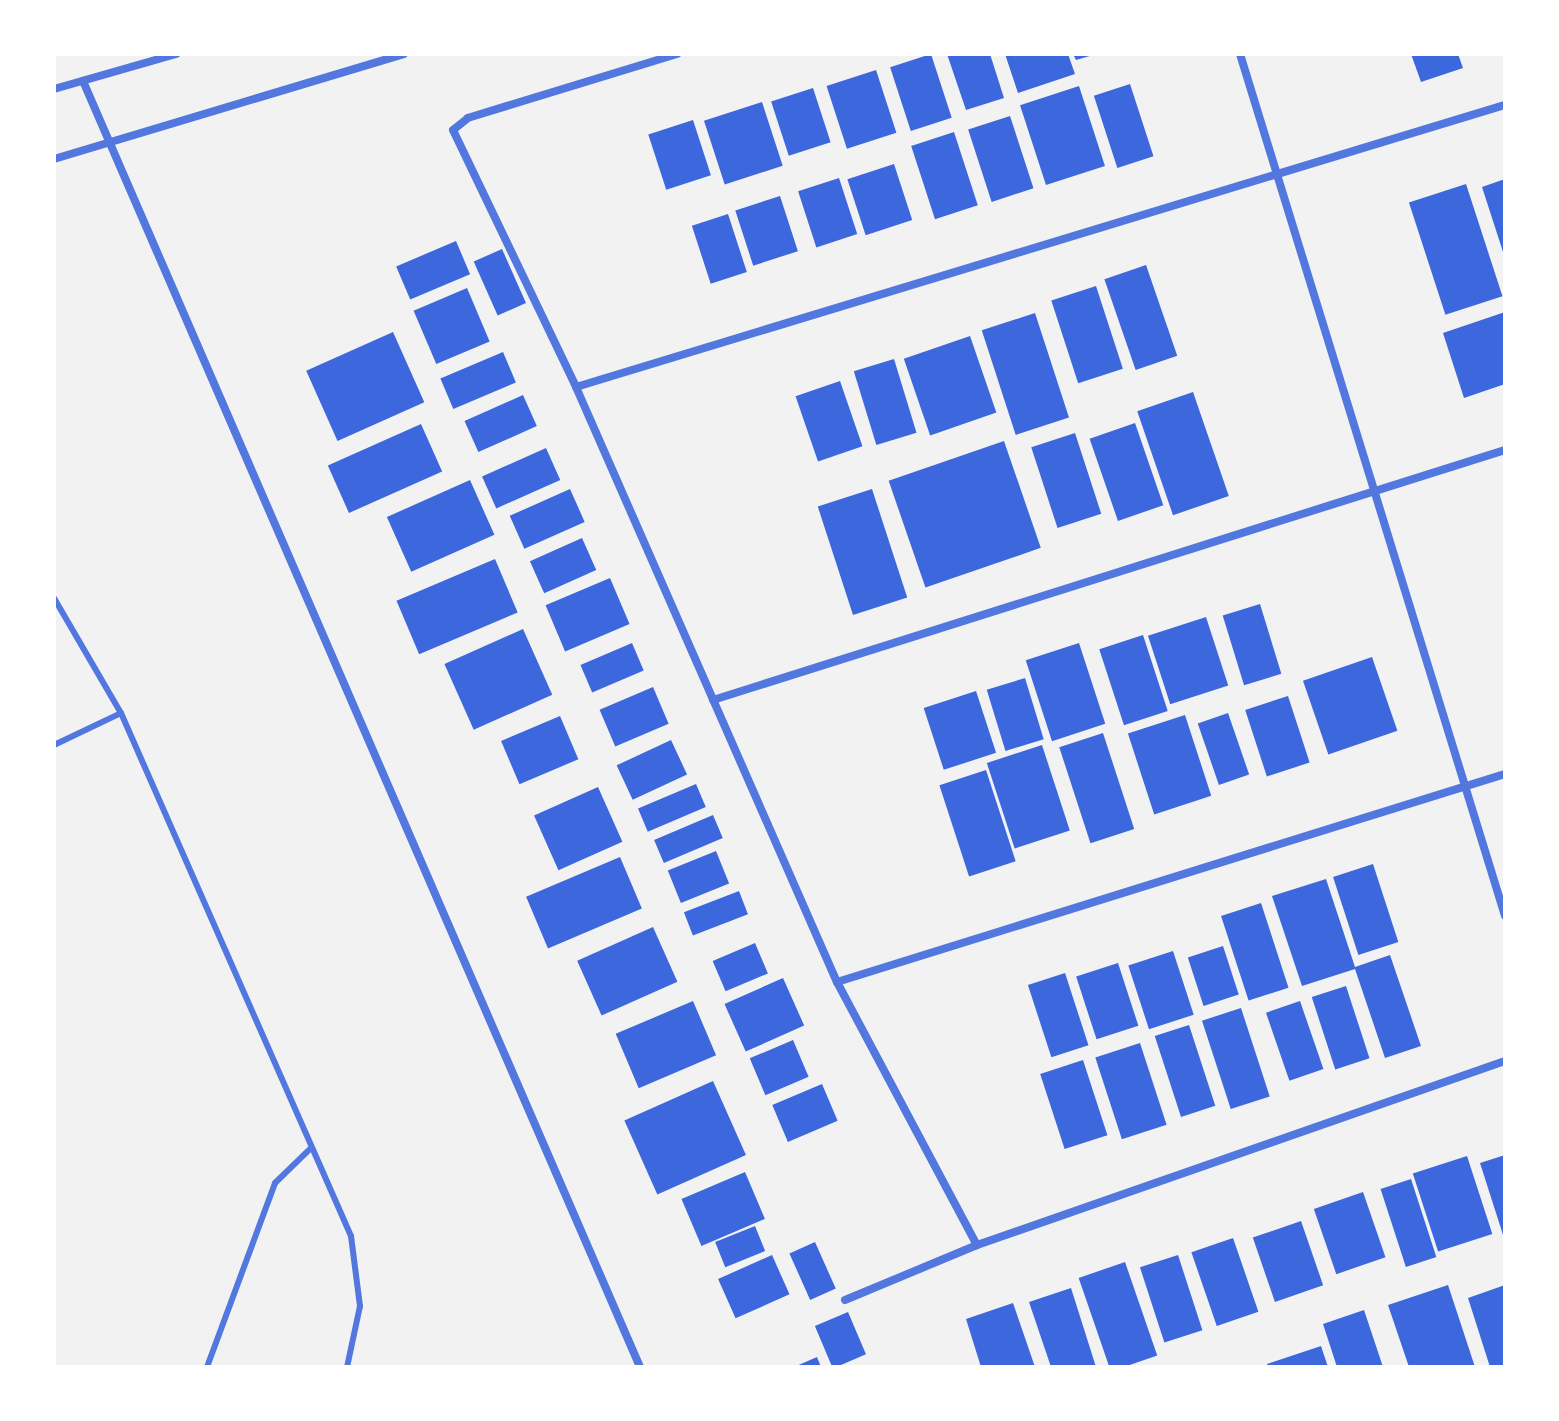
<!DOCTYPE html>
<style>
body{margin:0}
#map{position:relative;width:1559px;height:1421px;overflow:hidden;background:#f2f2f2;font-family:"Alegreya Sans",sans-serif}
div>[style]{position:absolute}
.building>*{inset:0;background:#3d67dc;transform-origin:0 0}
.service>*{height:6px;margin:-3px;padding:0 3px;transform-origin:3px;border-radius:3px;background:#5277de}
.minor>*{height:8px;margin:-4px;padding:0 4px;transform-origin:4px;border-radius:4px;background:#5277de}
span{translate:-50% -50%;white-space:nowrap;text-align:center;line-height:1.15;-webkit-text-stroke:6px #fff;paint-order:stroke}
.frame{position:absolute;inset:0;border:56px solid #fff;pointer-events:none}
</style>
<div id="map">
<div class="building">
<i style="left:931px;top:54px;width:67px;height:43px;rotate:72deg"></i>
<i style="clip-path:polygon(947px 54px,990px 54px,1004px 98px,966px 110px)"></i>
<i style="clip-path:polygon(1005px 54px,1068px 54px,1075px 74px,1018px 93px)"></i>
<i style="clip-path:polygon(1073px 54px,1093px 54px,1093px 55px,1076px 60px)"></i>
<i style="clip-path:polygon(1411px 54px,1458px 54px,1463px 68px,1421px 82px)"></i>
<i style="left:876px;top:70px;width:66px;height:52px;rotate:72deg"></i>
<i style="left:1130px;top:84px;width:76px;height:38px;rotate:72deg"></i>
<i style="left:1079px;top:86px;width:84px;height:62px;rotate:72deg"></i>
<i style="left:813px;top:88px;width:57px;height:44px;rotate:72deg"></i>
<i style="left:762px;top:102px;width:67px;height:61px;rotate:72deg"></i>
<i style="left:1010px;top:116px;width:76px;height:44px;rotate:72deg"></i>
<i style="left:693px;top:120px;width:58px;height:47px;rotate:72deg"></i>
<i style="left:954px;top:132px;width:77px;height:45px;rotate:72deg"></i>
<i style="left:894px;top:164px;width:59px;height:49px;rotate:72deg"></i>
<i style="left:839px;top:178px;width:59px;height:43px;rotate:72deg"></i>
<i style="clip-path:polygon(1505px 179px,1505px 255px,1504px 255px,1482px 187px)"></i>
<i style="left:1466px;top:184px;width:118px;height:60px;rotate:72deg"></i>
<i style="left:780px;top:196px;width:58px;height:47px;rotate:72deg"></i>
<i style="left:728px;top:214px;width:61px;height:38px;rotate:72deg"></i>
<i style="left:456px;top:241px;width:36px;height:65px;rotate:67deg"></i>
<i style="left:502px;top:249px;width:59px;height:31px;rotate:66deg"></i>
<i style="left:1146px;top:265px;width:96px;height:44px;rotate:71deg"></i>
<i style="left:1096px;top:286px;width:87px;height:47px;rotate:72deg"></i>
<i style="left:467px;top:288px;width:58px;height:58px;rotate:67deg"></i>
<i style="clip-path:polygon(1505px 312px,1505px 384px,1464px 398px,1443px 333px)"></i>
<i style="left:1035px;top:313px;width:110px;height:56px;rotate:72deg"></i>
<i style="left:393px;top:332px;width:77px;height:95px;rotate:66deg"></i>
<i style="left:970px;top:336px;width:81px;height:70px;rotate:71deg"></i>
<i style="left:503px;top:352px;width:33px;height:68px;rotate:67deg"></i>
<i style="left:894px;top:359px;width:77px;height:42px;rotate:73deg"></i>
<i style="left:840px;top:381px;width:69px;height:47px;rotate:71deg"></i>
<i style="left:1193px;top:392px;width:110px;height:59px;rotate:71deg"></i>
<i style="left:523px;top:395px;width:34px;height:64px;rotate:66deg"></i>
<i style="left:1135px;top:423px;width:87px;height:48px;rotate:71deg"></i>
<i style="left:421px;top:424px;width:52px;height:102px;rotate:66deg"></i>
<i style="left:1075px;top:433px;width:85px;height:46px;rotate:72deg"></i>
<i style="left:1004px;top:441px;width:113px;height:122px;rotate:71deg"></i>
<i style="left:546px;top:448px;width:35px;height:70px;rotate:66deg"></i>
<i style="left:470px;top:480px;width:60px;height:91px;rotate:66deg"></i>
<i style="left:570px;top:489px;width:36px;height:66px;rotate:66deg"></i>
<i style="left:872px;top:489px;width:114px;height:57px;rotate:72deg"></i>
<i style="left:582px;top:538px;width:35px;height:57px;rotate:66deg"></i>
<i style="left:495px;top:559px;width:58px;height:107px;rotate:67deg"></i>
<i style="left:610px;top:578px;width:50px;height:70px;rotate:67deg"></i>
<i style="left:1260px;top:604px;width:73px;height:39px;rotate:73deg"></i>
<i style="left:1206px;top:617px;width:72px;height:61px;rotate:72deg"></i>
<i style="left:523px;top:629px;width:72px;height:86px;rotate:66deg"></i>
<i style="left:1143px;top:635px;width:80px;height:46px;rotate:72deg"></i>
<i style="left:632px;top:643px;width:30px;height:56px;rotate:67deg"></i>
<i style="left:1079px;top:643px;width:85px;height:56px;rotate:72deg"></i>
<i style="left:1372px;top:657px;width:78px;height:73px;rotate:71deg"></i>
<i style="left:1025px;top:678px;width:64px;height:40px;rotate:73deg"></i>
<i style="left:653px;top:687px;width:40px;height:58px;rotate:67deg"></i>
<i style="left:976px;top:691px;width:65px;height:55px;rotate:72deg"></i>
<i style="left:1288px;top:696px;width:70px;height:45px;rotate:72deg"></i>
<i style="left:1228px;top:713px;width:65px;height:32px;rotate:71deg"></i>
<i style="left:1185px;top:715px;width:85px;height:60px;rotate:72deg"></i>
<i style="left:560px;top:716px;width:47px;height:64px;rotate:67deg"></i>
<i style="left:1103px;top:733px;width:101px;height:46px;rotate:72deg"></i>
<i style="left:671px;top:740px;width:38px;height:60px;rotate:65deg"></i>
<i style="left:1042px;top:745px;width:90px;height:58px;rotate:72deg"></i>
<i style="left:986px;top:770px;width:96px;height:49px;rotate:72deg"></i>
<i style="left:696px;top:784px;width:25px;height:63px;rotate:67deg"></i>
<i style="left:598px;top:787px;width:60px;height:70px;rotate:66deg"></i>
<i style="left:713px;top:815px;width:25px;height:64px;rotate:67deg"></i>
<i style="left:716px;top:851px;width:35px;height:52px;rotate:68deg"></i>
<i style="left:620px;top:857px;width:56px;height:102px;rotate:67deg"></i>
<i style="left:1373px;top:864px;width:82px;height:42px;rotate:72deg"></i>
<i style="clip-path:polygon(1326px 879px,1355px 967px,1390px 955px,1421px 1046px,1385px 1058px,1355px 969px,1302px 986px,1272px 896px)"></i>
<i style="left:739px;top:891px;width:25px;height:59px;rotate:69deg"></i>
<i style="left:1261px;top:903px;width:89px;height:42px;rotate:72deg"></i>
<i style="left:653px;top:927px;width:60px;height:83px;rotate:66deg"></i>
<i style="left:755px;top:943px;width:33px;height:46px;rotate:67deg"></i>
<i style="left:1223px;top:946px;width:51px;height:37px;rotate:72deg"></i>
<i style="left:1173px;top:951px;width:67px;height:47px;rotate:72deg"></i>
<i style="left:1118px;top:963px;width:66px;height:44px;rotate:72deg"></i>
<i style="left:1065px;top:973px;width:76px;height:39px;rotate:72deg"></i>
<i style="left:783px;top:978px;width:52px;height:64px;rotate:66deg"></i>
<i style="left:1346px;top:986px;width:76px;height:36px;rotate:72deg"></i>
<i style="left:693px;top:1001px;width:59px;height:84px;rotate:67deg"></i>
<i style="left:1300px;top:1001px;width:72px;height:36px;rotate:71deg"></i>
<i style="left:1241px;top:1008px;width:93px;height:41px;rotate:72deg"></i>
<i style="left:1189px;top:1025px;width:85px;height:36px;rotate:72deg"></i>
<i style="left:793px;top:1040px;width:40px;height:47px;rotate:67deg"></i>
<i style="left:1140px;top:1043px;width:86px;height:47px;rotate:72deg"></i>
<i style="left:1083px;top:1060px;width:79px;height:45px;rotate:72deg"></i>
<i style="left:713px;top:1081px;width:81px;height:97px;rotate:66deg"></i>
<i style="left:822px;top:1084px;width:40px;height:54px;rotate:67deg"></i>
<i style="clip-path:polygon(1505px 1155px,1505px 1238px,1504px 1238px,1480px 1163px)"></i>
<i style="left:1467px;top:1156px;width:82px;height:57px;rotate:72deg"></i>
<i style="left:745px;top:1172px;width:51px;height:69px;rotate:67deg"></i>
<i style="left:1411px;top:1179px;width:82px;height:32px;rotate:72deg"></i>
<i style="left:1363px;top:1192px;width:69px;height:52px;rotate:71deg"></i>
<i style="left:1301px;top:1221px;width:68px;height:51px;rotate:71deg"></i>
<i style="left:755px;top:1226px;width:27px;height:43px;rotate:68deg"></i>
<i style="left:1233px;top:1238px;width:78px;height:44px;rotate:71deg"></i>
<i style="left:815px;top:1242px;width:51px;height:28px;rotate:66deg"></i>
<i style="left:772px;top:1255px;width:43px;height:59px;rotate:66deg"></i>
<i style="left:1178px;top:1255px;width:79px;height:40px;rotate:72deg"></i>
<i style="left:1125px;top:1262px;width:99px;height:49px;rotate:71deg"></i>
<i style="clip-path:polygon(1448px 1285px,1475px 1367px,1409px 1367px,1388px 1305px)"></i>
<i style="clip-path:polygon(1505px 1285px,1505px 1367px,1490px 1367px,1468px 1298px)"></i>
<i style="clip-path:polygon(1071px 1288px,1096px 1367px,1051px 1367px,1029px 1302px)"></i>
<i style="clip-path:polygon(1013px 1303px,1035px 1367px,981px 1367px,966px 1319px)"></i>
<i style="clip-path:polygon(1364px 1310px,1383px 1367px,1337px 1367px,1323px 1324px)"></i>
<i style="left:848px;top:1312px;width:46px;height:36px;rotate:67deg"></i>
<i style="clip-path:polygon(1321px 1346px,1328px 1367px,1268px 1367px,1267px 1364px)"></i>
<i style="clip-path:polygon(817px 1357px,821px 1367px,794px 1367px)"></i>
</div>
<div class="service">
<i style="left:54px;top:598px;width:133px;rotate:59.8deg"></i>
<i style="left:121px;top:713px;width:571px;rotate:66.26deg"></i>
<i style="left:351px;top:1236px;width:71px;rotate:82.7deg"></i>
<i style="left:360px;top:1306px;width:62px;rotate:102deg"></i>
<i style="left:54px;top:745px;width:74px;rotate:-25.5deg"></i>
<i style="left:207px;top:1367px;width:196px;rotate:-69.7deg"></i>
<i style="left:275px;top:1183px;width:50px;rotate:-44.2deg"></i>
</div>
<div class="minor">
<i style="left:677px;top:54px;width:219px;rotate:163deg"></i>
<i style="left:468px;top:118px;width:19px;rotate:141deg"></i>
<i style="left:453px;top:130px;width:285px;rotate:64.4deg"></i>
<i style="left:576px;top:387px;width:650px;rotate:66.32deg"></i>
<i style="left:837px;top:982px;width:298px;rotate:62deg"></i>
<i style="left:1240px;top:54px;width:902px;rotate:72.91deg"></i>
<i style="left:83px;top:81px;width:1401px;rotate:66.58deg"></i>
<i style="left:54px;top:89px;width:127px;rotate:-16deg"></i>
<i style="left:54px;top:159px;width:365px;rotate:-16.7deg"></i>
<i style="left:576px;top:387px;width:971px;rotate:-16.89deg"></i>
<i style="left:713px;top:700px;width:831px;rotate:-17.52deg"></i>
<i style="left:837px;top:982px;width:700px;rotate:-17.3deg"></i>
<i style="left:845px;top:1300px;width:143px;rotate:-22.6deg"></i>
<i style="left:977px;top:1245px;width:559px;rotate:-19.21deg"></i>
</div>
<div class="frame"></div>
</div>
